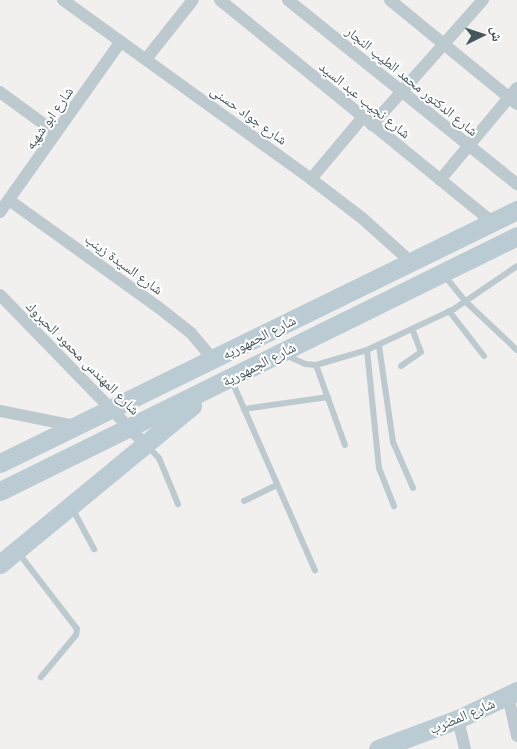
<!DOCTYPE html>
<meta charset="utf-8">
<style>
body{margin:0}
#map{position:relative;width:517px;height:749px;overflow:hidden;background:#f2efef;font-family:Raleway,"Noto Naskh Arabic",sans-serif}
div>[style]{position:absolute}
.lane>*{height:6px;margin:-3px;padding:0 3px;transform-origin:3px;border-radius:3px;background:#bcc9cf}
.street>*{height:12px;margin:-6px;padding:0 6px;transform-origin:6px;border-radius:6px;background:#bcc9cf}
.secondary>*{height:19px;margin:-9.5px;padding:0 9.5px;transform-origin:9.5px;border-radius:9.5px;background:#bbcbd4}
span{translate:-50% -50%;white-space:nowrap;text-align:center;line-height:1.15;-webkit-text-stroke:4px #fff;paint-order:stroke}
.street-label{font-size:14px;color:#46565e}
.north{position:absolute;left:457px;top:10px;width:50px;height:50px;-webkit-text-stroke:4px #fff;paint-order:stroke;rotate:86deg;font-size:14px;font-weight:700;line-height:20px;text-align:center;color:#46565e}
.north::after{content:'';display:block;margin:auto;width:18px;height:22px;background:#46565e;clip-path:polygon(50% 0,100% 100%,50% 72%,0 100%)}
</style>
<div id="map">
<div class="lane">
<i style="left:444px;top:275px;width:35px;rotate:51deg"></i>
<i style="left:466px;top:302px;width:70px;rotate:43.3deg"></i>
<i style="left:449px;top:311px;width:57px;rotate:52.1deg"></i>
<i style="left:379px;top:346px;width:97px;rotate:81.7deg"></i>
<i style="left:393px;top:442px;width:50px;rotate:66.5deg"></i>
<i style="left:367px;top:350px;width:119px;rotate:84.2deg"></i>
<i style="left:379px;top:468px;width:41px;rotate:68.5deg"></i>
<i style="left:283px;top:354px;width:24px;rotate:24deg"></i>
<i style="left:305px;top:364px;width:11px;rotate:5deg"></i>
<i style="left:316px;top:365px;width:53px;rotate:-16.4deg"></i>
<i style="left:367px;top:350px;width:96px;rotate:-25.2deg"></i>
<i style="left:454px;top:309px;width:76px;rotate:-34.3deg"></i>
<i style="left:316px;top:365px;width:85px;rotate:70.1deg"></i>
<i style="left:401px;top:366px;width:24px;rotate:-35deg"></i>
<i style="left:421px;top:352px;width:22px;rotate:-111deg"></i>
<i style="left:231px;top:379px;width:209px;rotate:66.3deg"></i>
<i style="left:244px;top:409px;width:85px;rotate:-8.1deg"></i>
<i style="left:147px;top:446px;width:17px;rotate:45deg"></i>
<i style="left:159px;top:458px;width:50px;rotate:67.6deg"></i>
<i style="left:244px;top:501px;width:37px;rotate:-26deg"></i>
<i style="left:72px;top:508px;width:47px;rotate:61.8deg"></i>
<i style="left:17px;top:551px;width:98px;rotate:52.4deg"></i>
<i style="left:77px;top:629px;width:6px;rotate:99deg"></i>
<i style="left:76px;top:635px;width:55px;rotate:129.8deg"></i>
</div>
<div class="street">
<i style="left:63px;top:0;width:306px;rotate:35.8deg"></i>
<i style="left:311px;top:179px;width:64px;rotate:37.4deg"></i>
<i style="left:362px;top:218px;width:64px;rotate:41.9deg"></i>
<i style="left:220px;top:0;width:351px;rotate:39.2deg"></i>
<i style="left:288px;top:0;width:294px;rotate:38.8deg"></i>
<i style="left:390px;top:0;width:164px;rotate:39.3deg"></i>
<i style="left:146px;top:59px;width:75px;rotate:-51.5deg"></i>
<i style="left:0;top:92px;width:69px;rotate:36.2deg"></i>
<i style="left:372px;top:125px;width:167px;rotate:-48.4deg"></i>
<i style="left:311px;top:179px;width:81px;rotate:-50deg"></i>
<i style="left:440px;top:180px;width:120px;rotate:-50.1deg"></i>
<i style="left:9px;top:200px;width:183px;rotate:35.7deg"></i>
<i style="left:158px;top:307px;width:42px;rotate:38.2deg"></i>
<i style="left:191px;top:333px;width:35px;rotate:50deg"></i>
<i style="left:0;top:212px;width:209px;rotate:-54.7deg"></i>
<i style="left:0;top:295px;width:206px;rotate:45.8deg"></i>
<i style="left:0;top:411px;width:76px;rotate:11.3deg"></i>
<i style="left:508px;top:696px;width:41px;rotate:77.3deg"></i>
<i style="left:458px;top:719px;width:31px;rotate:77deg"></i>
</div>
<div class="secondary">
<i style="left:0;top:463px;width:576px;rotate:-26.08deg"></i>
<i style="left:0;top:491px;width:576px;rotate:-26.25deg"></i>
<i style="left:0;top:564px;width:249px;rotate:-39.5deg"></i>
<i style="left:378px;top:749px;width:85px;rotate:-20.6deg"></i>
<i style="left:458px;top:719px;width:65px;rotate:-25.4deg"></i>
</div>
<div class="street-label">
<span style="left:412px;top:81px;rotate:39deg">شارع الدكتور محمد الطيب النجار</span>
<span style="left:365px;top:100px;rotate:39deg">شارع نجيب عبد السيد</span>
<span style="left:249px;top:115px;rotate:36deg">شارع جواد حسنى</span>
<span style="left:49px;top:118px;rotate:-55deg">شارع ابو شهبه</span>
<span style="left:124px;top:264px;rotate:36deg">شارع السيدة زينب</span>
<span style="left:259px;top:337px;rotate:-27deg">شارع الجمهوريه</span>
<span style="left:83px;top:358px;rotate:45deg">شارع المهندس محمود الحبروك</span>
<span style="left:259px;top:364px;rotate:-27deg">شارع الجمهورية</span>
<span style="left:462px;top:716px;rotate:-23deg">شارع المضرب</span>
</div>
<div class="north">ش</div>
</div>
